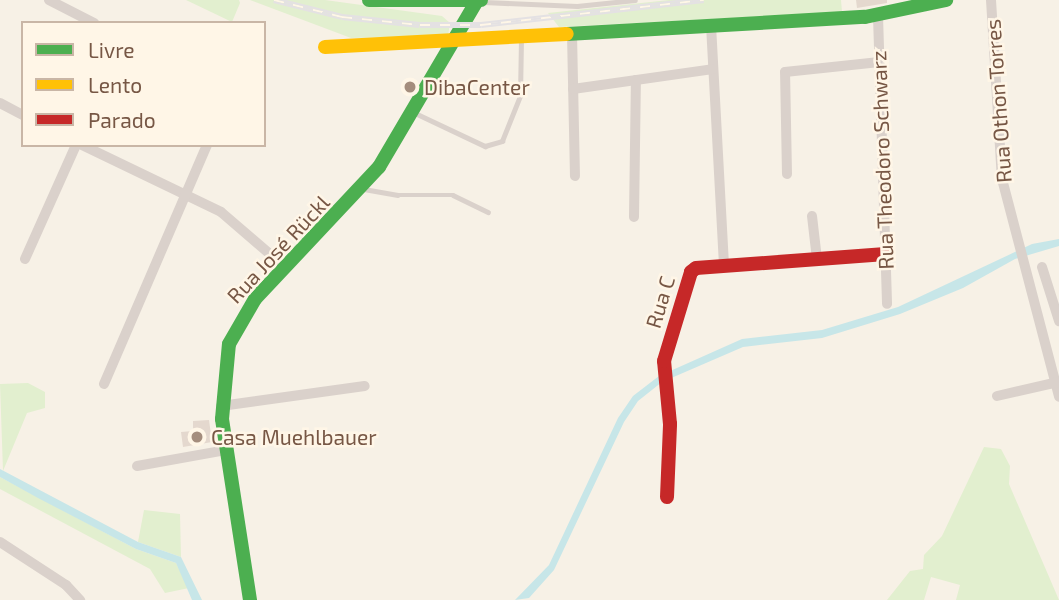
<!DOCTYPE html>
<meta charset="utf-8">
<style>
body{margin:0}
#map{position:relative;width:1059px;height:600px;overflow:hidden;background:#f7f1e6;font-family:"Exo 2",sans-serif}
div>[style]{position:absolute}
.green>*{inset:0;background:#e2efcf}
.water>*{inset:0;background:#c7e6e8}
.building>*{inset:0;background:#e4d8ce}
.lane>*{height:4.5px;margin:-2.25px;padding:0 2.25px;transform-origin:2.25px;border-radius:2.25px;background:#dad1cb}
.street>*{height:10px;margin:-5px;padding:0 5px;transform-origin:5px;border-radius:5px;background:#dad1cb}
.fast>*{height:14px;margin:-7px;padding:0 7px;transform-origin:7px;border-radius:7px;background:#4caf50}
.slow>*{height:14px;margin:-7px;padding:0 7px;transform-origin:7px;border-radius:7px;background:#ffc107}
.jam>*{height:14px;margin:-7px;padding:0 7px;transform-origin:7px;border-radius:7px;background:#c62828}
.rail>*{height:6px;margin-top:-3px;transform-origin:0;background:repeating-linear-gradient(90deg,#fff6e7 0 10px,#e4e1e3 0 20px);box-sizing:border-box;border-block:2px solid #e4e1e3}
.dots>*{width:19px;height:19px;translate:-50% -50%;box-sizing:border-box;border:4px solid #fff6e7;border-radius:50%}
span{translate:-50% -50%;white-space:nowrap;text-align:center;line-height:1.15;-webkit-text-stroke:5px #fff6e7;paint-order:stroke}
.poi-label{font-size:21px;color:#775745}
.left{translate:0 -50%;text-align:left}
.street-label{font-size:21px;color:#775745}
.legend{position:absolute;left:21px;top:21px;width:245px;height:126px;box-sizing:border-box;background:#fff6e7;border:2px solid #c9b6a6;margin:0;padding:9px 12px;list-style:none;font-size:21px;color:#775745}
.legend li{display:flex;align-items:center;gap:14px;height:35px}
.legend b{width:35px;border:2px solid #c9b6a6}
</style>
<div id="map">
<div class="green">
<i style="clip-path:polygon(186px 0,239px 0,240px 3px,232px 22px)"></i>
<i style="clip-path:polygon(250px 0,325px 0,442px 16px,450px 23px,448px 36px,351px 38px)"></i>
<i style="clip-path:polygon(669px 0,841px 0,842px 12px,559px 27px,548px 13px)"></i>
<i style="clip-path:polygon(28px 383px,45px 392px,45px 408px,27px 413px,3px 471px,0 384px)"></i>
<i style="clip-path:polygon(984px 447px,1001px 449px,1010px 466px,1009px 484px,1059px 600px,956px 600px,960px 585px,931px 577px,924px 600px,887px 600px,910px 571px,923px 569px,924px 555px,942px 536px)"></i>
<i style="clip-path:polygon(0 477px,136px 549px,176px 563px,189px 588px,165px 593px,150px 569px,0 489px)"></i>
<i style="clip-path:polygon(144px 510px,180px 514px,181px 557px,138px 542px)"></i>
</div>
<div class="water">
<i style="clip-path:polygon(1059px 239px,1059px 246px,1015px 259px,963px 288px,900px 314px,822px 338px,743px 347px,662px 382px,638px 401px,624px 422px,554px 570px,529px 598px,515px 600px,549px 565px,618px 418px,633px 396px,659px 376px,742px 339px,822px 330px,898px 307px,1032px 244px)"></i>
<i style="clip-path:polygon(0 469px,138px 542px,181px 557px,202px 600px,192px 600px,176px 563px,136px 549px,38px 498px,0 477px)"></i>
</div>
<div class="building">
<i style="clip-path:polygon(856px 0,887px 0,887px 3px,857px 8px)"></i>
<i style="clip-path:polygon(209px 420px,212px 442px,183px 447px,181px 432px,193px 431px,193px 421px)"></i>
</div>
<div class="lane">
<i style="left:484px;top:2px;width:93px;rotate:2.5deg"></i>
<i style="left:577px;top:6px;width:58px;rotate:-5.9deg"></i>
<i style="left:413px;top:112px;width:80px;rotate:25.3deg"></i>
<i style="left:485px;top:146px;width:18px;rotate:-16deg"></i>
<i style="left:502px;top:141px;width:48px;rotate:-68.2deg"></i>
<i style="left:520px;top:96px;width:59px;rotate:-89deg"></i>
<i style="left:364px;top:189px;width:34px;rotate:10deg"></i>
<i style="left:397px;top:195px;width:56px"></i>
<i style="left:453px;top:195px;width:39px;rotate:26deg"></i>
</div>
<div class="street">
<i style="left:49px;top:0;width:51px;rotate:27.1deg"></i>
<i style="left:991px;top:0;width:179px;rotate:86.5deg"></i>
<i style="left:1002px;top:179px;width:225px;rotate:75.3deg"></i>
<i style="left:878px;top:16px;width:288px;rotate:88.2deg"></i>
<i style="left:711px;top:25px;width:241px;rotate:86.9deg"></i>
<i style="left:572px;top:34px;width:142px;rotate:88.8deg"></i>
<i style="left:573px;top:89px;width:141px;rotate:-8.1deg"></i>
<i style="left:0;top:103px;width:26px;rotate:28deg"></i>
<i style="left:82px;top:145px;width:154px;rotate:25.7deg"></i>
<i style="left:221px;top:212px;width:84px;rotate:40.7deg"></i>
<i style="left:787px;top:174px;width:102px;rotate:-91.1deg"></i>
<i style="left:785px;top:72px;width:95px;rotate:-6.1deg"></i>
<i style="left:812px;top:216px;width:43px;rotate:83.4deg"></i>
<i style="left:634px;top:217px;width:137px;rotate:-89.2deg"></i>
<i style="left:25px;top:259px;width:125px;rotate:-65.9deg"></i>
<i style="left:1042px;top:267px;width:57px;rotate:72.5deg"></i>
<i style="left:104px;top:384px;width:260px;rotate:-66.7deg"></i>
<i style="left:997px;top:396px;width:63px;rotate:-12.9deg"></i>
<i style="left:221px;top:406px;width:145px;rotate:-7.9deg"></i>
<i style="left:137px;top:466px;width:90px;rotate:-10.2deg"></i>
<i style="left:0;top:542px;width:79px;rotate:33.1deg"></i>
<i style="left:66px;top:585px;width:21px;rotate:47deg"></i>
</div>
<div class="fast">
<i style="left:369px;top:0;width:112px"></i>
<i style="left:567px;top:34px;width:298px;rotate:-3.3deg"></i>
<i style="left:865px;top:17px;width:83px;rotate:-11.9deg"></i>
<i style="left:250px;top:600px;width:183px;rotate:-98.8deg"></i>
<i style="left:222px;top:419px;width:75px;rotate:-84.7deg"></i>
<i style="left:229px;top:344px;width:52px;rotate:-60deg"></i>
<i style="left:255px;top:299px;width:181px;rotate:-46.8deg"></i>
<i style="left:379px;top:167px;width:191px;rotate:-59.5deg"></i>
</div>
<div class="slow">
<i style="left:325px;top:47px;width:242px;rotate:-3.1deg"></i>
</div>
<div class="jam">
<i style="left:667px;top:497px;width:73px;rotate:-87.6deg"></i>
<i style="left:670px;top:424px;width:63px;rotate:-95.4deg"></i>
<i style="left:664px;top:361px;width:93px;rotate:-73.1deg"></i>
<i style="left:691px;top:272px;width:6px;rotate:-39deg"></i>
<i style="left:696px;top:268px;width:190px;rotate:-4.2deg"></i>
</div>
<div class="rail">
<i style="left:274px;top:0;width:70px;rotate:14deg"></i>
<i style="left:342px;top:17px;width:78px;rotate:5.9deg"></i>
<i style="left:420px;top:25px;width:61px"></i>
<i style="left:481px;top:25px;width:224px;rotate:-6.4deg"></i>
</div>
<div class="dots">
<i style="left:410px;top:87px;background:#a48d7d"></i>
<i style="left:197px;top:437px;background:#a48d7d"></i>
</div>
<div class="poi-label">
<span class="left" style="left:424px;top:87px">DibaCenter</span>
<span class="left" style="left:211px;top:437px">Casa Muehlbauer</span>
</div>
<div class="street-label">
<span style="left:998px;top:101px;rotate:-94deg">Rua Othon Torres</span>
<span style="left:882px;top:160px;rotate:-92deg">Rua Theodoro Schwarz</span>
<span style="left:278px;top:249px;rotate:-47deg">Rua José Rückl</span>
<span style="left:660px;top:302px;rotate:-73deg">Rua C</span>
</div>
<ul class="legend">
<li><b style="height:9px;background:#4caf50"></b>Livre</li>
<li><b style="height:9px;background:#ffc107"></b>Lento</li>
<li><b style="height:9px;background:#c62828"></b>Parado</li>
</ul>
</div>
